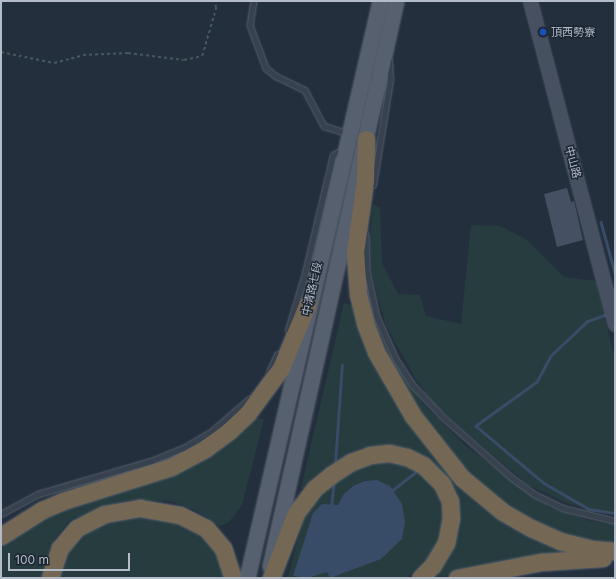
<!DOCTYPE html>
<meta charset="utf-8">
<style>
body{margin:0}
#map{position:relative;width:616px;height:579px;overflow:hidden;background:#242f3e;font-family:Inter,"Noto Sans TC",sans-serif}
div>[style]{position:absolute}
.green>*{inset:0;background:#263c3f}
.water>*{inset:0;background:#394c67}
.stream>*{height:2.5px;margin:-1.25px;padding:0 1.25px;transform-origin:1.25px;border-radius:1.25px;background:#394c67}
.building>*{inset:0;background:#455162}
.path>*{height:1.5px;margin-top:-0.75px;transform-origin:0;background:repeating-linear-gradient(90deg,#44595c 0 3px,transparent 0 6px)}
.roads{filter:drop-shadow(0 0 1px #565f6c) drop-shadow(0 0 1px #565f6c)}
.lane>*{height:4.5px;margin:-2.25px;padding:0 2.25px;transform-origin:2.25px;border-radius:2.25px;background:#38414e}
.secondary>*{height:13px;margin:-6.5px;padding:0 6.5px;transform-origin:6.5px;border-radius:6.5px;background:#465061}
.primary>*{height:15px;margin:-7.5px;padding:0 7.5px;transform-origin:7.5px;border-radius:7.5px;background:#56606e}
.highway>*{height:17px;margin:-8.5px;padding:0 8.5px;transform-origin:8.5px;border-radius:8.5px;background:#746855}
.dots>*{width:11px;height:11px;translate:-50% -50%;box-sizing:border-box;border:2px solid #1d2633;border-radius:50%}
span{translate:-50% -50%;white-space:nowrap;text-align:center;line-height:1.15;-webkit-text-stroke:3px #1d2633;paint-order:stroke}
.poi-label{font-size:11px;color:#b4bcc9}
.left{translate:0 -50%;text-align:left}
.street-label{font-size:11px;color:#b4bcc9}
.frame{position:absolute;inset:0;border:2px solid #b4bcc9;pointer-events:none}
.scale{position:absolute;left:8px;top:553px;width:122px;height:18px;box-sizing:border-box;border:2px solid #b4bcc9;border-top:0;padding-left:5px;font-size:12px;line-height:14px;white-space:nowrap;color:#b4bcc9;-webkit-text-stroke:3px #1d2633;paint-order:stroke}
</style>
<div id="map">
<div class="green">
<i style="clip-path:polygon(373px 204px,380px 208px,382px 263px,398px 294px,420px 295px,426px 316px,461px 324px,471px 225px,500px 226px,526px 239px,564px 277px,596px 281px,615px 360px,615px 514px,569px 504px,528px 485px,436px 406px,417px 381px,386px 326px,372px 275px,370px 238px)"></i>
<i style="clip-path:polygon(344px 303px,355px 307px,436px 455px,574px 555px,469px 568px,439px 578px,437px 568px,455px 511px,399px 450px,377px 445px,357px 450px,342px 459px,306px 491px,301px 488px)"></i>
<i style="clip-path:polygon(374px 333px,383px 339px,424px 405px,465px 445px,549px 507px,591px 521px,615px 525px,615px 546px,555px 534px,500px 505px,458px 463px,423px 419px)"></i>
<i style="clip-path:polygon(252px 417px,264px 419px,242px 505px,228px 523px,219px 526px,197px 511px,171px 501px,129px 500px,70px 520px,53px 541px,47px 557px,44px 578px,1px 578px,1px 543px,25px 526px,100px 493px)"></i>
<i style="clip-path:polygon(379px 462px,400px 464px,416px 470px,437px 489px,443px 510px,442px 532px,431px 555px,406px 578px,288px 578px,305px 510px,341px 476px)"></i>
<i style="clip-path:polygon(136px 514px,167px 519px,195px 528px,216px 550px,225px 578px,60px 578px,64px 557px,70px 547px,98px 522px)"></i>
</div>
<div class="water">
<i style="clip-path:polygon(377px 480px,390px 486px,402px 504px,405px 522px,402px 539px,381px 559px,330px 578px,327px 572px,307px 578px,293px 576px,313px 513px,322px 504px,338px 505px,343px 495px,353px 486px,365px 481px)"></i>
</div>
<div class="stream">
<i style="left:601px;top:222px;width:53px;rotate:74.6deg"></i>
<i style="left:606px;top:315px;width:20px;rotate:160deg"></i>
<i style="left:587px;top:322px;width:50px;rotate:136.6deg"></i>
<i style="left:551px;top:356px;width:30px;rotate:118deg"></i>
<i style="left:537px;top:382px;width:75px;rotate:144.2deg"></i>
<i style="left:476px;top:426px;width:89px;rotate:40deg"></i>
<i style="left:544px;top:483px;width:52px;rotate:30deg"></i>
<i style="left:589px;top:509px;width:26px;rotate:9deg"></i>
<i style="left:335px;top:464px;width:99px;rotate:-86deg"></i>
<i style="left:390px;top:492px;width:37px;rotate:-38deg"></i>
<i style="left:331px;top:508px;width:27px;rotate:-84deg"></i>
</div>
<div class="building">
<i style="clip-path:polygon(567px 188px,571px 202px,574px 201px,583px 240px,557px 247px,544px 194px)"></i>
</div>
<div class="path">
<i style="left:1px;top:52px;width:54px;rotate:11.7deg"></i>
<i style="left:54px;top:63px;width:30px;rotate:-15deg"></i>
<i style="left:83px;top:55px;width:45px;rotate:-2.5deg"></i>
<i style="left:128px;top:53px;width:56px;rotate:7.1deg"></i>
<i style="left:184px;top:60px;width:18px;rotate:-13deg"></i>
<i style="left:202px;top:56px;width:50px;rotate:-73.7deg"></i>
<i style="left:216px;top:8px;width:7px;rotate:-106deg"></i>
</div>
<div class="roads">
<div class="lane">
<i style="left:254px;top:1px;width:24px;rotate:99deg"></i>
<i style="left:250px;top:25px;width:46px;rotate:69.6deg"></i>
<i style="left:266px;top:68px;width:13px;rotate:39deg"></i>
<i style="left:276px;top:76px;width:32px;rotate:26deg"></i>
<i style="left:305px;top:90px;width:41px;rotate:62.2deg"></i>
<i style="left:324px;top:126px;width:24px;rotate:17deg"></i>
<i style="left:373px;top:185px;width:106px;rotate:-80.8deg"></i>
<i style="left:390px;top:80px;width:20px;rotate:-93deg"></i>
<i style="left:366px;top:234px;width:37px;rotate:88deg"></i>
<i style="left:367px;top:271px;width:47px;rotate:77.7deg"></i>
<i style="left:377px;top:317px;width:46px;rotate:65.7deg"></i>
<i style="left:396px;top:359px;width:31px;rotate:57deg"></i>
<i style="left:413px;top:385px;width:44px;rotate:46.8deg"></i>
<i style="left:443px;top:417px;width:91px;rotate:41.4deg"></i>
<i style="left:511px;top:477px;width:31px;rotate:36deg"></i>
<i style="left:536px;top:495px;width:30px;rotate:26deg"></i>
<i style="left:563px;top:508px;width:54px;rotate:14deg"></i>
<i style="left:288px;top:330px;width:55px;rotate:-73.2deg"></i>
<i style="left:304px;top:277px;width:125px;rotate:-76.6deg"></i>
<i style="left:333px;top:155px;width:10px;rotate:-29deg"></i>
<i style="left:269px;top:372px;width:19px;rotate:-65deg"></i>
<i style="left:1px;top:514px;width:42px;rotate:-28.4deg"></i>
<i style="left:38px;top:494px;width:118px;rotate:-16.3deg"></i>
<i style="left:151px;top:461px;width:35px;rotate:-22deg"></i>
<i style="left:184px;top:448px;width:31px;rotate:-31deg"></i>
<i style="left:211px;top:432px;width:50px;rotate:-41deg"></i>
</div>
<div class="secondary">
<i style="left:530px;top:1px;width:334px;rotate:75.3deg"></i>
</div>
<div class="primary">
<i style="left:270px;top:566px;width:579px;rotate:-77.43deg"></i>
<i style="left:247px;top:578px;width:592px;rotate:-77.02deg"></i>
</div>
<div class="highway">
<i style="left:366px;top:139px;width:41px;rotate:91.4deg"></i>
<i style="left:365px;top:180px;width:73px;rotate:97.9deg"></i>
<i style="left:355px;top:252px;width:42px;rotate:85.9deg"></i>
<i style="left:358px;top:294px;width:30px;rotate:76deg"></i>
<i style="left:365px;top:323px;width:31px;rotate:69deg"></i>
<i style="left:376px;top:352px;width:74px;rotate:60deg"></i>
<i style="left:413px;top:416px;width:79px;rotate:51.7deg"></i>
<i style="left:462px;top:478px;width:53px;rotate:39.7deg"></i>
<i style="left:503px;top:512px;width:32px;rotate:30deg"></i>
<i style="left:531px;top:528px;width:32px;rotate:24deg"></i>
<i style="left:560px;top:541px;width:32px;rotate:14deg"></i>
<i style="left:591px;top:549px;width:24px;rotate:5deg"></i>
<i style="left:1px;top:536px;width:49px;rotate:-32.4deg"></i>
<i style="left:42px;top:510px;width:23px;rotate:-23deg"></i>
<i style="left:63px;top:501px;width:113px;rotate:-17.5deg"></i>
<i style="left:171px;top:467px;width:40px;rotate:-28deg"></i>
<i style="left:206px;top:448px;width:29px;rotate:-36deg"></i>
<i style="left:229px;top:431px;width:26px;rotate:-43deg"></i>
<i style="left:248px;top:413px;width:56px;rotate:-53.7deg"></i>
<i style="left:281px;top:368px;width:70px;rotate:-67.4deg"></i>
<i style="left:50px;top:578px;width:32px;rotate:-72deg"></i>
<i style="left:60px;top:548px;width:26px;rotate:-50deg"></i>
<i style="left:77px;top:528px;width:31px;rotate:-27deg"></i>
<i style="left:105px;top:514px;width:36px;rotate:-10deg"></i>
<i style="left:140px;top:508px;width:41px;rotate:9.9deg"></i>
<i style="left:180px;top:515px;width:29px;rotate:27deg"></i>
<i style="left:206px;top:528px;width:26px;rotate:50deg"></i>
<i style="left:223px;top:548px;width:32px;rotate:72deg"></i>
<i style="left:271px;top:578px;width:70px;rotate:-69deg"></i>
<i style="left:296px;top:513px;width:31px;rotate:-53deg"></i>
<i style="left:315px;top:488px;width:21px;rotate:-39deg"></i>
<i style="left:331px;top:475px;width:24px;rotate:-33deg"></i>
<i style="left:351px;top:462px;width:20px;rotate:-20deg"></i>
<i style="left:370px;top:455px;width:19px;rotate:-6deg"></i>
<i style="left:389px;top:453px;width:18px;rotate:13deg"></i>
<i style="left:407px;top:457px;width:18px;rotate:27deg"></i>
<i style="left:423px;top:465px;width:27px;rotate:45deg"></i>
<i style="left:442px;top:484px;width:19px;rotate:65deg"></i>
<i style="left:450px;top:501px;width:17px;rotate:87deg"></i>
<i style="left:451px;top:518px;width:25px;rotate:101deg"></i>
<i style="left:446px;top:543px;width:26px;rotate:121deg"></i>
<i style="left:433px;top:565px;width:18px;rotate:135deg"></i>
<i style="left:457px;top:578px;width:86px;rotate:-10.8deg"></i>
<i style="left:541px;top:562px;width:62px;rotate:-3.7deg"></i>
</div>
</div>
<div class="dots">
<i style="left:543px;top:32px;background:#1a4fb4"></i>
</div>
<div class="poi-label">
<span class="left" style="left:551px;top:32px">頂西勢寮</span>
</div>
<div class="street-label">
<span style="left:573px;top:162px;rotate:75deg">中山路</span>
<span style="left:312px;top:289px;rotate:-77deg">中清路七段</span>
</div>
<div class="frame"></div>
<div class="scale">100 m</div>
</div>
